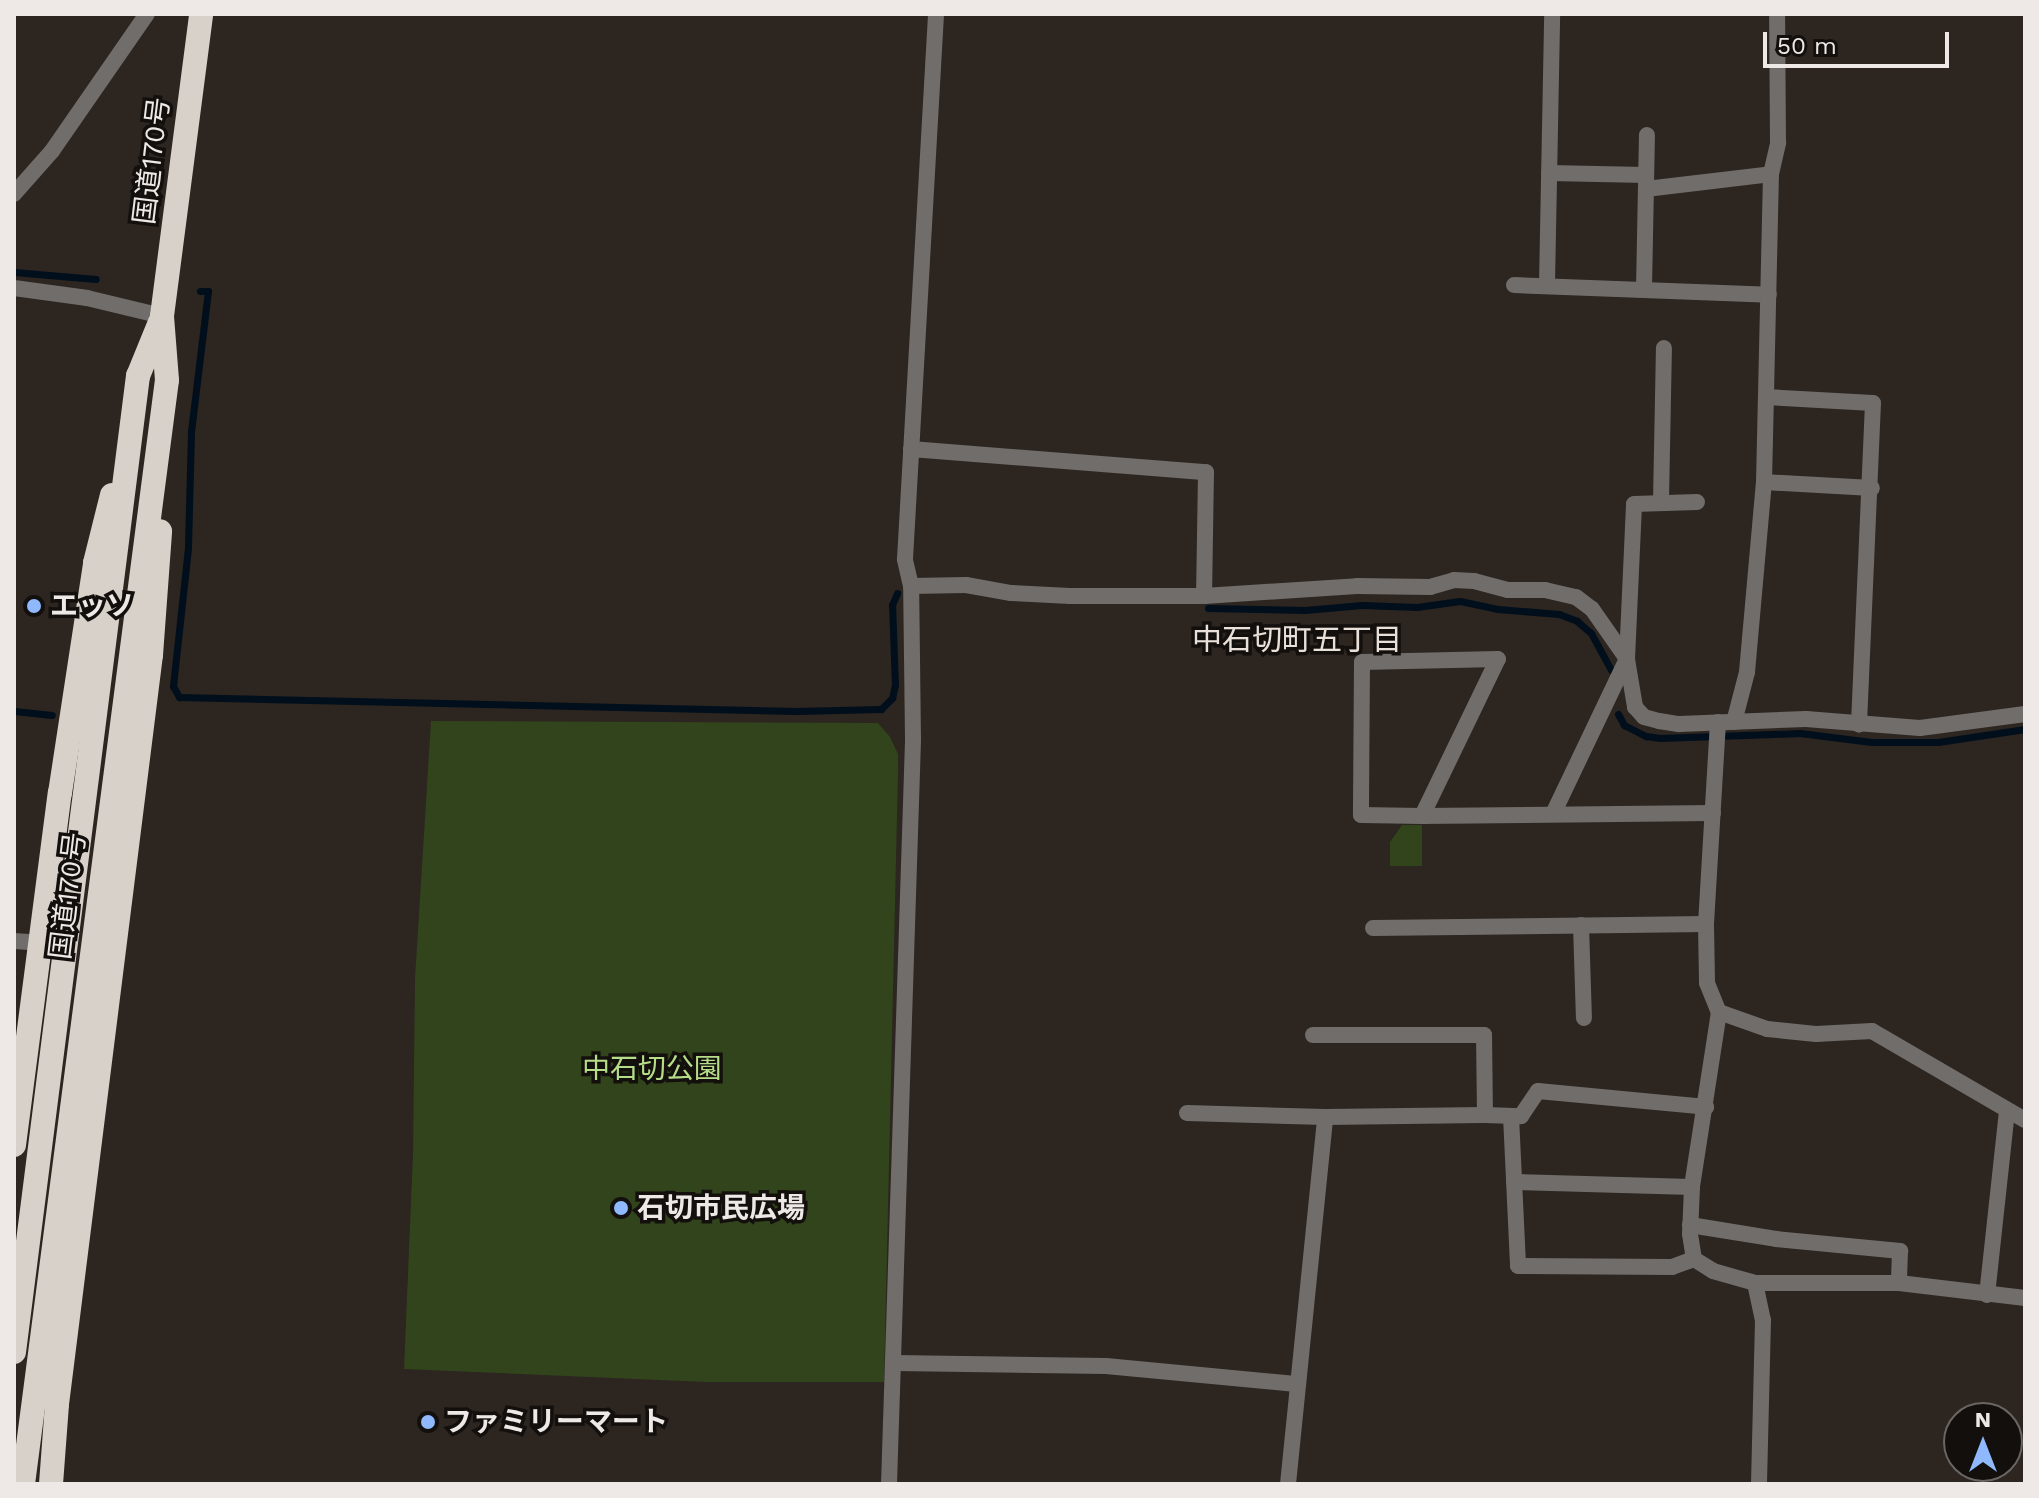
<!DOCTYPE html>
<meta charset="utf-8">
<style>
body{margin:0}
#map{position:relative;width:2039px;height:1498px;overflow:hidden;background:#2c2520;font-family:"Work Sans","Noto Sans JP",sans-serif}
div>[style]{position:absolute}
.green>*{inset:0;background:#32441b}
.stream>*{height:7px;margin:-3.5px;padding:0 3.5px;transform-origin:3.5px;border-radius:3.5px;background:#000f1b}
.street>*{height:16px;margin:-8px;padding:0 8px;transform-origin:8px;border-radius:8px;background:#706d6a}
.highway>*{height:24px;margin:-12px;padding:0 12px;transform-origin:12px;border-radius:12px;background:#d8d1c9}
.dots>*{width:22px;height:22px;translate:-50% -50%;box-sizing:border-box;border:4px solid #120f0d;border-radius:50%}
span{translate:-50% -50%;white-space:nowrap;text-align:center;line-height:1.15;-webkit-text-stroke:7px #120f0d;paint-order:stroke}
.street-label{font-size:28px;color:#eee9e6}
.poi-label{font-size:28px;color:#eee9e6;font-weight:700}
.left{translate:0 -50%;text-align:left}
.park-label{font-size:28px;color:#b5dd87}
.neighbourhood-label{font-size:30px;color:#e9e0d9}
.frame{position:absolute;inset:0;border:16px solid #eee9e6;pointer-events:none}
.north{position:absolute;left:1943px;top:1402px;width:80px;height:80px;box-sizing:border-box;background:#120f0d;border:2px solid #6a6664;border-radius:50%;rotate:0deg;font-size:22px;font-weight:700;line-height:32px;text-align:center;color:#eee9e6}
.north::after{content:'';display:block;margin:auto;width:28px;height:36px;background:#90b8fd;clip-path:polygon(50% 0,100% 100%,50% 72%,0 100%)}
.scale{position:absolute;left:1763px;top:32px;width:186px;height:36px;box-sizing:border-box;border:4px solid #eee9e6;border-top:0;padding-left:10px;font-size:24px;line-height:28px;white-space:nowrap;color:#eee9e6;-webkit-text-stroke:6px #120f0d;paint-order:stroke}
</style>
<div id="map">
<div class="green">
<i style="clip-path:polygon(431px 721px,878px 723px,890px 737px,898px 754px,898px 773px,884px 1382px,706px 1382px,404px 1369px,413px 1153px,415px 978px)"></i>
<i style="clip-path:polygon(1402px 825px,1422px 825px,1422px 866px,1390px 866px,1390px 842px)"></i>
</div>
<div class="stream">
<i style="left:14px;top:272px;width:82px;rotate:4.9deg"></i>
<i style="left:200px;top:291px;width:8px"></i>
<i style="left:208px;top:291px;width:142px;rotate:96.9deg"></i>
<i style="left:191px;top:432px;width:116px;rotate:91.5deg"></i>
<i style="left:188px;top:548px;width:139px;rotate:96.2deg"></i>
<i style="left:173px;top:686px;width:13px;rotate:61deg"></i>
<i style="left:179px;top:697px;width:617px;rotate:1.3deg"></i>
<i style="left:796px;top:711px;width:85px;rotate:-1.3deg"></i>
<i style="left:881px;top:709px;width:16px;rotate:-45deg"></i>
<i style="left:892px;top:698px;width:13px;rotate:-77deg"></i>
<i style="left:895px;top:685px;width:80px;rotate:-92.1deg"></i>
<i style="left:892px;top:605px;width:13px;rotate:-67deg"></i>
<i style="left:1208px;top:608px;width:97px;rotate:1.2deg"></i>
<i style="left:1305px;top:610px;width:57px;rotate:-5deg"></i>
<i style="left:1362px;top:605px;width:55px;rotate:2.1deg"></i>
<i style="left:1417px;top:607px;width:43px;rotate:-7.9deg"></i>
<i style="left:1460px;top:601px;width:38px;rotate:12deg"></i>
<i style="left:1497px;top:609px;width:62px;rotate:4.6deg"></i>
<i style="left:1559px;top:614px;width:19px;rotate:21deg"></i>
<i style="left:1577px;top:621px;width:18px;rotate:41deg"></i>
<i style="left:1591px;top:633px;width:42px;rotate:61.6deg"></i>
<i style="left:14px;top:711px;width:38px;rotate:6deg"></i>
<i style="left:1618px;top:714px;width:13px;rotate:61deg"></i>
<i style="left:1624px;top:725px;width:25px;rotate:27deg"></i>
<i style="left:1646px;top:736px;width:14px;rotate:8deg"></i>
<i style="left:1660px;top:738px;width:140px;rotate:-2deg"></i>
<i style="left:1800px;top:733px;width:72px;rotate:7.2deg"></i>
<i style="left:1871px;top:742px;width:67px"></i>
<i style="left:1938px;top:742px;width:88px;rotate:-8.5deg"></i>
</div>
<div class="street">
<i style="left:1549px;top:173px;width:97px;rotate:1.2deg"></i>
<i style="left:1646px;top:189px;width:126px;rotate:-6.8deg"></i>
<i style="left:14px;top:194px;width:57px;rotate:-48.5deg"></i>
<i style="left:52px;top:151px;width:167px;rotate:-55.3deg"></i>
<i style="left:1547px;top:284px;width:270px;rotate:-88.9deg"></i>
<i style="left:1514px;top:285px;width:255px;rotate:2.2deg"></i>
<i style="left:14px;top:288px;width:74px;rotate:7.8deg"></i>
<i style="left:87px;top:298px;width:77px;rotate:13.5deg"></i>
<i style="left:1644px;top:289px;width:154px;rotate:-88.9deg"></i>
<i style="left:1766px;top:397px;width:107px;rotate:3.2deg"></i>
<i style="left:1873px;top:403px;width:322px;rotate:92.5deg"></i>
<i style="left:911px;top:449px;width:296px;rotate:4.5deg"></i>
<i style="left:1206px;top:472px;width:124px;rotate:90.9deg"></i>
<i style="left:1764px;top:482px;width:108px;rotate:3.2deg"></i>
<i style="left:1661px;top:501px;width:153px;rotate:-88.9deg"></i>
<i style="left:911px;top:586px;width:55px;rotate:-1deg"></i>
<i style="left:966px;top:585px;width:46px;rotate:10.1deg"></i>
<i style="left:1011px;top:593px;width:59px;rotate:2.9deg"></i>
<i style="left:1070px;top:596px;width:134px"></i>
<i style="left:1204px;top:596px;width:153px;rotate:-3.7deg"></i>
<i style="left:1357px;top:586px;width:73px;rotate:0.8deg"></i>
<i style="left:1430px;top:587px;width:25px;rotate:-16deg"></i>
<i style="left:1454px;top:580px;width:20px;rotate:3deg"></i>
<i style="left:1474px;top:581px;width:35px;rotate:15deg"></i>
<i style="left:1508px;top:590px;width:37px"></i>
<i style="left:1545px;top:590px;width:32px;rotate:13deg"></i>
<i style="left:1576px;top:597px;width:20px;rotate:37deg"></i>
<i style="left:1592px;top:609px;width:61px;rotate:55deg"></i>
<i style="left:1627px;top:659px;width:49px;rotate:80.5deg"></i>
<i style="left:1635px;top:707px;width:13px;rotate:48deg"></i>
<i style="left:1644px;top:717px;width:16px;rotate:15deg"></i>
<i style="left:1659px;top:721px;width:20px;rotate:9deg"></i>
<i style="left:1679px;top:724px;width:127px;rotate:-2.3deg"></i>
<i style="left:1806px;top:719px;width:114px;rotate:4.5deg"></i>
<i style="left:1920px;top:728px;width:106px;rotate:-7.6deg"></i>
<i style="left:1718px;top:722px;width:202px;rotate:93.4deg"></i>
<i style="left:1706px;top:924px;width:59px;rotate:89deg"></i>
<i style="left:1707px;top:983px;width:31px;rotate:68deg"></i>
<i style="left:1719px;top:1012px;width:177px;rotate:98.8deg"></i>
<i style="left:1692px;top:1187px;width:47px;rotate:92.4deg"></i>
<i style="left:1690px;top:1234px;width:25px;rotate:81deg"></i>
<i style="left:1694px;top:1259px;width:22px;rotate:32deg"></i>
<i style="left:1713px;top:1271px;width:44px;rotate:15.9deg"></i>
<i style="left:1755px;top:1283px;width:38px;rotate:78deg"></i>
<i style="left:1763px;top:1320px;width:164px;rotate:91.4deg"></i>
<i style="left:1734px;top:722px;width:52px;rotate:-75.4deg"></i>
<i style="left:1747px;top:672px;width:191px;rotate:-84.9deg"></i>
<i style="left:1764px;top:482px;width:308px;rotate:-88.7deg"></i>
<i style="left:1771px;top:174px;width:32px;rotate:-77deg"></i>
<i style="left:1778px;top:143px;width:129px;rotate:-90.4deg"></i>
<i style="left:1553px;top:814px;width:172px;rotate:-64.5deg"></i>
<i style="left:1627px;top:659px;width:155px;rotate:-87.4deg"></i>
<i style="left:1634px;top:504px;width:63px;rotate:-1.8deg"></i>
<i style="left:1422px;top:816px;width:174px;rotate:-64.2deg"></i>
<i style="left:1498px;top:659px;width:136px;rotate:178.7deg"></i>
<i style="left:1362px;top:662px;width:153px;rotate:90.4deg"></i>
<i style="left:1361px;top:815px;width:61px;rotate:0.9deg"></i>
<i style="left:1422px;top:816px;width:291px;rotate:-0.6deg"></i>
<i style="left:1581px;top:925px;width:93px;rotate:88.2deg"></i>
<i style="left:1373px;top:928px;width:333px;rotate:-0.7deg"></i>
<i style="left:14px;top:941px;width:26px;rotate:4deg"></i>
<i style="left:1719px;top:1012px;width:51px;rotate:19.5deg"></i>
<i style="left:1767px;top:1029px;width:49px;rotate:5.8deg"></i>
<i style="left:1816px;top:1034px;width:56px;rotate:-3.1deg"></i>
<i style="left:1872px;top:1031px;width:177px;rotate:30.2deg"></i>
<i style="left:1187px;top:1113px;width:138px;rotate:1.7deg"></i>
<i style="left:1325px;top:1117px;width:160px;rotate:-0.7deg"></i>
<i style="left:1485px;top:1115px;width:80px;rotate:-90.7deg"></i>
<i style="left:1484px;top:1035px;width:171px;rotate:180deg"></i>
<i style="left:1485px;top:1115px;width:36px;rotate:2deg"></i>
<i style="left:1521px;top:1116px;width:30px;rotate:-56deg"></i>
<i style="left:1538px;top:1091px;width:169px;rotate:5.4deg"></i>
<i style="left:1511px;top:1116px;width:150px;rotate:87.3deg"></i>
<i style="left:1518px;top:1266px;width:154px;rotate:0.4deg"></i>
<i style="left:1672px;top:1267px;width:23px;rotate:-20deg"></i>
<i style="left:1514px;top:1182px;width:178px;rotate:1.6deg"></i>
<i style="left:1690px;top:1225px;width:87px;rotate:9.2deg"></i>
<i style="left:1776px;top:1239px;width:125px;rotate:5.5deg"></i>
<i style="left:1900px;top:1251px;width:32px;rotate:92deg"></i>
<i style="left:1755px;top:1283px;width:144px"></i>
<i style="left:1899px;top:1283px;width:127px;rotate:6.8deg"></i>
<i style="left:1987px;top:1295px;width:184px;rotate:-83.8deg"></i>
<i style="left:894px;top:1363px;width:212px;rotate:0.8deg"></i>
<i style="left:1106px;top:1366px;width:193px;rotate:5.4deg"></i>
<i style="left:889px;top:1484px;width:745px;rotate:-88.15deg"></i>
<i style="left:913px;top:739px;width:153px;rotate:-90.7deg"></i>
<i style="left:911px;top:586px;width:28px;rotate:-103deg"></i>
<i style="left:905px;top:559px;width:546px;rotate:-86.74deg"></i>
<i style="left:1288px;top:1484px;width:369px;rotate:-84.2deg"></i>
</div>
<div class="highway">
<i style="left:14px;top:1145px;width:355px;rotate:-82.6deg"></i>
<i style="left:60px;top:793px;width:233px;rotate:-81.3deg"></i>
<i style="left:95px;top:563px;width:70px;rotate:-76deg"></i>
<i style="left:14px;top:1352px;width:984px;rotate:-82.76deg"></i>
<i style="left:138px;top:376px;width:58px;rotate:-67.8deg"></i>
<i style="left:23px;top:1484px;width:1113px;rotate:-82.57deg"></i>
<i style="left:167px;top:380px;width:64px;rotate:-94.5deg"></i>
<i style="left:162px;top:316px;width:305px;rotate:-82.6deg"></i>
<i style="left:51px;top:1484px;width:80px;rotate:-85.7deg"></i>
<i style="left:57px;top:1404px;width:755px;rotate:-82.85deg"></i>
<i style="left:151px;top:655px;width:124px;rotate:-85.8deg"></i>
</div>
<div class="dots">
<i style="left:34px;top:606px;background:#90b8fd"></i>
<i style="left:621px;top:1208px;background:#90b8fd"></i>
<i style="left:428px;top:1422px;background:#90b8fd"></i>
</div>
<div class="street-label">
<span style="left:152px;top:161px;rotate:-83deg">国道170号</span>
<span style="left:68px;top:896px;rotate:-83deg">国道170号</span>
</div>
<div class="poi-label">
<span class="left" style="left:50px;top:606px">エッソ</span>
<span class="left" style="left:637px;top:1208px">石切市民広場</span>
<span class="left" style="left:444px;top:1422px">ファミリーマート</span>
</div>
<div class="park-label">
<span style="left:652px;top:1069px">中石切公園</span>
</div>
<div class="neighbourhood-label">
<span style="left:1297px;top:640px">中石切町五丁目</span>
</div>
<div class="frame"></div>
<div class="north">N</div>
<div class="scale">50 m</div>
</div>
